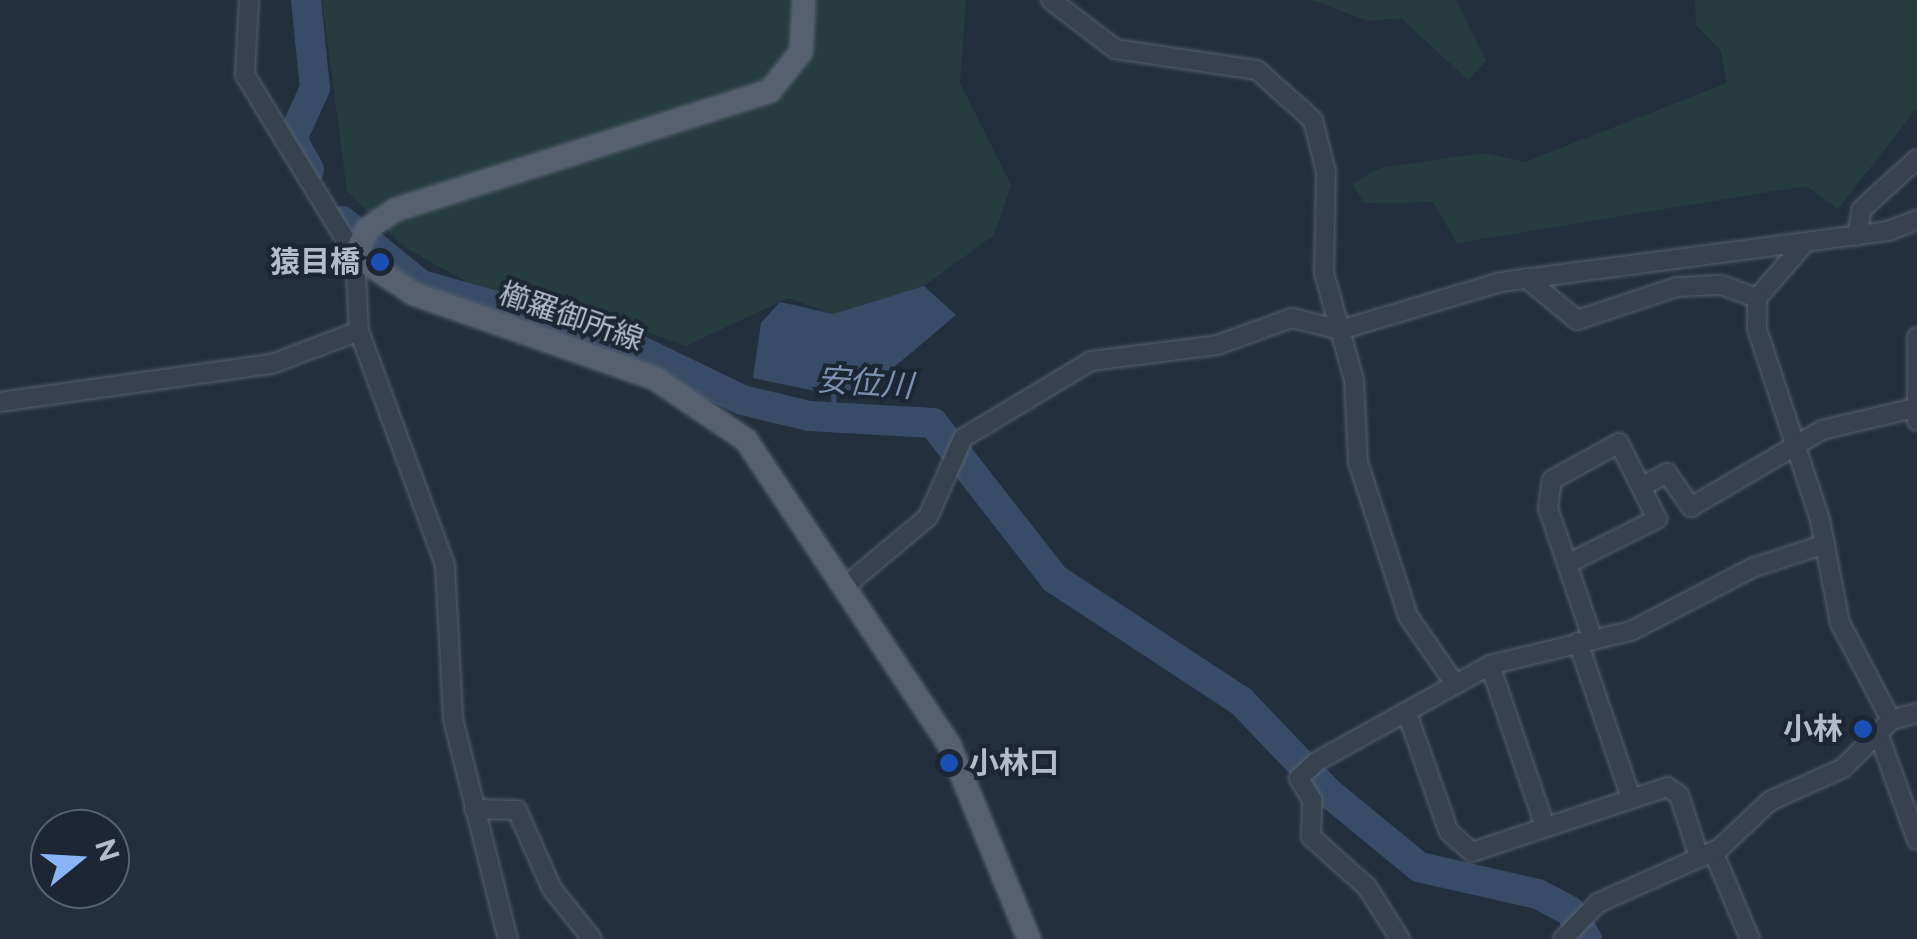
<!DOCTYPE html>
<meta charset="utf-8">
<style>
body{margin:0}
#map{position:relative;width:1917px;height:939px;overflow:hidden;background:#242f3e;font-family:Raleway,"Noto Sans JP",sans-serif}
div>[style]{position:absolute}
.green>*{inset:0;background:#263c3f}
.water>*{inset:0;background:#394c67}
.stream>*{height:5px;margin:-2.5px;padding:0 2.5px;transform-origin:2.5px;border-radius:2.5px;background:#394c67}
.river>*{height:30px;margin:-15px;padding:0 15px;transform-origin:15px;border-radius:15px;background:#394c67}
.roads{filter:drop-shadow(0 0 2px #565f6c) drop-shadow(0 0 2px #565f6c)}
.minor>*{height:18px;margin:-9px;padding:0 9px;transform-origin:9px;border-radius:9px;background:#38414e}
.major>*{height:22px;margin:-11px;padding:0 11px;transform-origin:11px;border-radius:11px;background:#56606e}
.dots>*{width:28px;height:28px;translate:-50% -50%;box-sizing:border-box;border:5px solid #1d2633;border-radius:50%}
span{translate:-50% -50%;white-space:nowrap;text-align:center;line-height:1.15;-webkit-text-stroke:8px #1d2633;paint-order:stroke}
.poi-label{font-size:30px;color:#b4bcc9;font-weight:700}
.right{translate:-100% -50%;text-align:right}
.left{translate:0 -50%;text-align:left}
.street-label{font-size:30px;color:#b4bcc9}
.water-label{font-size:32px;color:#7c92b1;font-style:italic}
.north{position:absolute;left:30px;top:809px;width:100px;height:100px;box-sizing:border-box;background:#1d2633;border:2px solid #59626f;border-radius:50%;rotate:72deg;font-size:28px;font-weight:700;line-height:40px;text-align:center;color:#b4bcc9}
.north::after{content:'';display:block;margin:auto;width:35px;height:45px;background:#8ab4f8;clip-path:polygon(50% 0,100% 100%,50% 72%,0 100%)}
</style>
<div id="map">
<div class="green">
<i style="clip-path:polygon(322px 0,966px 0,960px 83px,1011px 185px,994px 235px,924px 286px,833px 314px,788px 298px,686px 346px,596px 314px,485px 292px,404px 247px,347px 191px)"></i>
<i style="clip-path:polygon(1312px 0,1456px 0,1486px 61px,1468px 80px,1401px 18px,1368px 21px)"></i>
<i style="clip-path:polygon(1695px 0,1917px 0,1917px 108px,1838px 209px,1806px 186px,1457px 243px,1433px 202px,1364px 203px,1352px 184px,1380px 168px,1484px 153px,1525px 162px,1727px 83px,1721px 51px,1696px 25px)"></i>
</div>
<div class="water">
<i style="clip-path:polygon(924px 286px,956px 315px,868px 389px,820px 392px,753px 378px,761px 323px,780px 302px,833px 314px)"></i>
</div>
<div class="stream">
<i style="left:833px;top:389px;width:27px;rotate:88deg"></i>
</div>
<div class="river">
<i style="left:306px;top:0;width:88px;rotate:84.2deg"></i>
<i style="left:315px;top:88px;width:56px;rotate:114.3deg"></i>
<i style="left:292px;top:139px;width:35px;rotate:61deg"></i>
<i style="left:342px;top:221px;width:102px;rotate:39deg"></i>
<i style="left:421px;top:285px;width:205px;rotate:15.6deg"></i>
<i style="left:618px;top:340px;width:138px;rotate:25.8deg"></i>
<i style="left:742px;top:400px;width:69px;rotate:13.4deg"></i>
<i style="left:809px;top:416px;width:124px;rotate:3.2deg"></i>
<i style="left:933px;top:423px;width:198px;rotate:52deg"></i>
<i style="left:1055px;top:579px;width:222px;rotate:33.3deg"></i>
<i style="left:1241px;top:701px;width:127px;rotate:46.3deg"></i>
<i style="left:1329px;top:793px;width:117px;rotate:39.4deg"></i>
<i style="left:1419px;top:867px;width:122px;rotate:12.8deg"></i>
<i style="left:1538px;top:894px;width:36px;rotate:28deg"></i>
<i style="left:1570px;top:911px;width:33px;rotate:59deg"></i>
</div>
<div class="roads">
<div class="minor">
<i style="left:249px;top:0;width:75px;rotate:93.1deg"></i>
<i style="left:245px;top:75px;width:211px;rotate:58.6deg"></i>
<i style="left:355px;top:255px;width:76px;rotate:87deg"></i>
<i style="left:359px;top:331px;width:249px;rotate:69.8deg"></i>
<i style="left:445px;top:565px;width:154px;rotate:87deg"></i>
<i style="left:453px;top:719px;width:227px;rotate:76deg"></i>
<i style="left:1051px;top:0;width:81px;rotate:37.4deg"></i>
<i style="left:1115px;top:49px;width:144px;rotate:8.4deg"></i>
<i style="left:1257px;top:70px;width:75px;rotate:41.8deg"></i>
<i style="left:1313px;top:120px;width:54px;rotate:76deg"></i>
<i style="left:1326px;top:172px;width:101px;rotate:91.1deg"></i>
<i style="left:1324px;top:273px;width:111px;rotate:74.3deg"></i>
<i style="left:1354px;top:380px;width:82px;rotate:87.2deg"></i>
<i style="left:1358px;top:462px;width:162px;rotate:72deg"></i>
<i style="left:1408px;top:616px;width:83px;rotate:55.3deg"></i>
<i style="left:1857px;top:236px;width:27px;rotate:-80deg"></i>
<i style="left:1862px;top:209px;width:74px;rotate:-42.3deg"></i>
<i style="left:1804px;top:244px;width:72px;rotate:131deg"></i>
<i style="left:1757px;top:298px;width:31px;rotate:90deg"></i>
<i style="left:1757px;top:329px;width:201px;rotate:71.7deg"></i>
<i style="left:1820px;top:520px;width:105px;rotate:79deg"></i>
<i style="left:1840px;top:623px;width:110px;rotate:62.3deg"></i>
<i style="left:1526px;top:278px;width:66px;rotate:39.5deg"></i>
<i style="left:1577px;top:320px;width:105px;rotate:-18.3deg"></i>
<i style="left:1677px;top:287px;width:44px;rotate:-2.6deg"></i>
<i style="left:1721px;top:285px;width:38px;rotate:20deg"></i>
<i style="left:1917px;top:337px;width:84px;rotate:90deg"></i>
<i style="left:0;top:402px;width:275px;rotate:-8deg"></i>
<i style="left:272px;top:364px;width:93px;rotate:-20.8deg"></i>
<i style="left:1641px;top:487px;width:30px;rotate:-28deg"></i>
<i style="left:1667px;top:473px;width:42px;rotate:54.8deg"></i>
<i style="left:1691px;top:507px;width:152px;rotate:-30.4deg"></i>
<i style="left:1822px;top:430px;width:96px;rotate:-13.3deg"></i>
<i style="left:1567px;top:564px;width:101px;rotate:-26.6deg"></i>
<i style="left:1657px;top:519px;width:85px;rotate:-116.6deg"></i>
<i style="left:1619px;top:443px;width:77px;rotate:151.1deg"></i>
<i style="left:1552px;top:480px;width:28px;rotate:98deg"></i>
<i style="left:1548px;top:508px;width:139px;rotate:71.2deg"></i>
<i style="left:849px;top:583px;width:103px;rotate:-39.9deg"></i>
<i style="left:928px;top:517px;width:86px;rotate:-66.1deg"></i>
<i style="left:963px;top:438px;width:149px;rotate:-31deg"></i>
<i style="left:1091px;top:361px;width:127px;rotate:-7.2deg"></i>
<i style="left:1217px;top:345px;width:80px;rotate:-19.8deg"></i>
<i style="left:1292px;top:318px;width:49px;rotate:14deg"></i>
<i style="left:1340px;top:330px;width:168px;rotate:-16.6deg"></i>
<i style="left:1501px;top:282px;width:390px;rotate:-7.5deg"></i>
<i style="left:1888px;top:231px;width:31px;rotate:-21deg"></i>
<i style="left:1578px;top:642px;width:165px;rotate:71.2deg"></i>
<i style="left:1490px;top:665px;width:171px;rotate:71.2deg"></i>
<i style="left:1407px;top:713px;width:126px;rotate:70.6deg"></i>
<i style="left:1449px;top:832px;width:30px;rotate:41deg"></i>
<i style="left:1472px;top:852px;width:206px;rotate:-18.4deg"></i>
<i style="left:1667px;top:787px;width:14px;rotate:34deg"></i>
<i style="left:1679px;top:795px;width:65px;rotate:72.1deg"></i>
<i style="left:1878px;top:733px;width:114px;rotate:70deg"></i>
<i style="left:474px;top:809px;width:43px;rotate:1.3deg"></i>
<i style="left:517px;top:810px;width:86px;rotate:66.1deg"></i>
<i style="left:552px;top:889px;width:64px;rotate:51.3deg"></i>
<i style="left:1713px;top:851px;width:95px;rotate:67.2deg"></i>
<i style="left:1400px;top:939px;width:62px;rotate:-122.4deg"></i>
<i style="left:1367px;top:887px;width:75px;rotate:-138.2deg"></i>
<i style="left:1311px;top:837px;width:37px;rotate:-88deg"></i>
<i style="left:1312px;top:800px;width:26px;rotate:-121deg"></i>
<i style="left:1299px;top:778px;width:23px;rotate:-43deg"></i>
<i style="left:1316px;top:762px;width:199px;rotate:-29.1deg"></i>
<i style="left:1490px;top:665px;width:145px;rotate:-13.6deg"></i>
<i style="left:1631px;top:631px;width:136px;rotate:-27.5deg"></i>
<i style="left:1752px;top:568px;width:77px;rotate:-18.2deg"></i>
<i style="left:1563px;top:939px;width:50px;rotate:-45.8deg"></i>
<i style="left:1598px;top:903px;width:133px;rotate:-24.1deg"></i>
<i style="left:1719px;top:849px;width:70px;rotate:-43.3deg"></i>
<i style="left:1770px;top:801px;width:80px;rotate:-24.3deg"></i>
<i style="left:1843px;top:768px;width:68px;rotate:-45deg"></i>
<i style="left:1891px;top:720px;width:27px;rotate:-15deg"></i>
</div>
<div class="major">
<i style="left:804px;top:0;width:52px;rotate:93.3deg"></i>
<i style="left:801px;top:52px;width:50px;rotate:128.5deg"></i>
<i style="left:770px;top:91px;width:393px;rotate:162.4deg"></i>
<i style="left:395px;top:210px;width:32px;rotate:146deg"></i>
<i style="left:368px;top:228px;width:30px;rotate:116deg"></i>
<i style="left:355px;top:255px;width:71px;rotate:33.5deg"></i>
<i style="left:414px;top:294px;width:254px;rotate:19.3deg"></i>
<i style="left:654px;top:378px;width:111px;rotate:34deg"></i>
<i style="left:746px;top:440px;width:366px;rotate:56.3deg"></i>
<i style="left:949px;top:744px;width:211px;rotate:67.7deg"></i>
</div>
</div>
<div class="dots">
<i style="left:380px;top:262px;background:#1a4fb4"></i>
<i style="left:1863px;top:729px;background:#1a4fb4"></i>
<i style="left:949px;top:763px;background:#1a4fb4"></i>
</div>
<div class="poi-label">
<span class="right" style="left:360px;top:262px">猿目橋</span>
<span class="right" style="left:1843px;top:729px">小林</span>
<span class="left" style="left:969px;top:763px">小林口</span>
</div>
<div class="street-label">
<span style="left:571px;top:317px;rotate:19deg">櫛羅御所線</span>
</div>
<div class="water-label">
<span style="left:865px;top:383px;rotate:4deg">安位川</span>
</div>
<div class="north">N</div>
</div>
